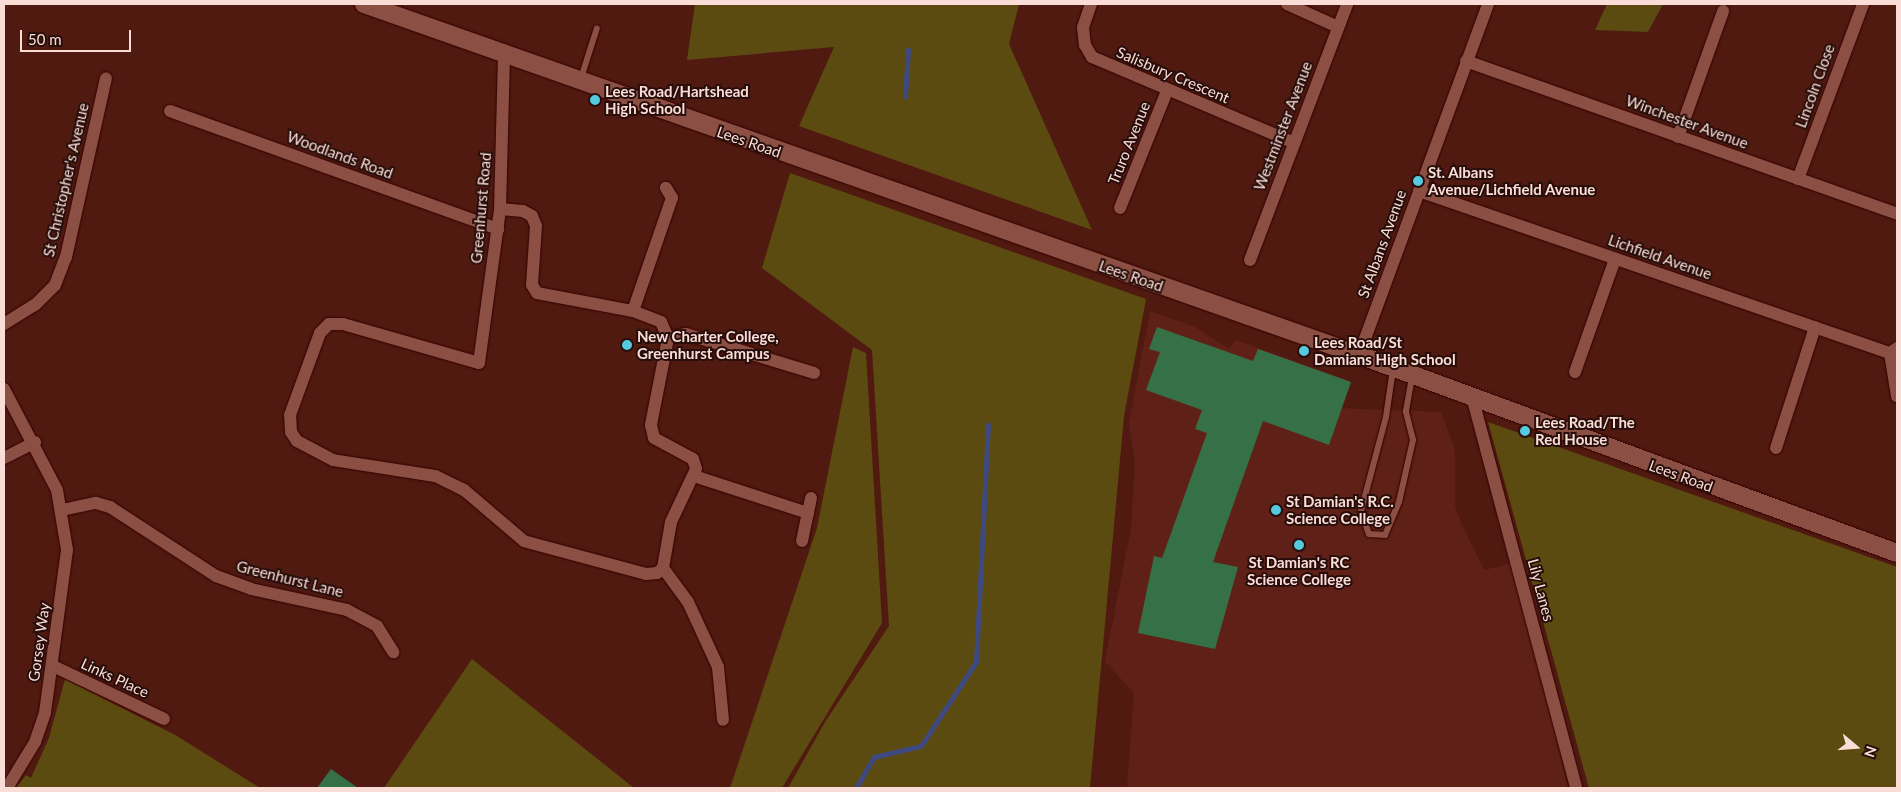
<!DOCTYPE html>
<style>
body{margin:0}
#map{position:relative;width:1901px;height:792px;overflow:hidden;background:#511a11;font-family:Lato,sans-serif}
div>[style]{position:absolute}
.built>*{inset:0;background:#5f2117}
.green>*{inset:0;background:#5c4b10}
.stream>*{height:4.5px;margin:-2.25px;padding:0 2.25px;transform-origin:2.25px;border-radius:2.25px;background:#3e4a7f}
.building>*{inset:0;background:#367047}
.roads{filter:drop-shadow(0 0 1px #340000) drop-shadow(0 0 1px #340000)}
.lane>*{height:6px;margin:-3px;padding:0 3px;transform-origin:3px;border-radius:3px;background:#8c4f43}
.street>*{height:12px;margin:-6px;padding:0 6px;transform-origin:6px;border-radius:6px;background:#8c4f43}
.secondary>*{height:18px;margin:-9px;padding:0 9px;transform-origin:9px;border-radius:9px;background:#8c4f43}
.dots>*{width:14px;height:14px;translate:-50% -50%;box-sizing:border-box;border:2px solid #270e0a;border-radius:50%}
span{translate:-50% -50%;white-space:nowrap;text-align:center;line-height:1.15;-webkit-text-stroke:4px #270e0a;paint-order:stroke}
.street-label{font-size:15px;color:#faddd7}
.poi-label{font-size:15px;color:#faddd7;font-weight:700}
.left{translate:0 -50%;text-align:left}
.frame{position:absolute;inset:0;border:5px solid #faddd7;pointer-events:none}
.north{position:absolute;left:1831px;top:722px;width:50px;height:50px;-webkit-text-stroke:4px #270e0a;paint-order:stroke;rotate:108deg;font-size:14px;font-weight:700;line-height:20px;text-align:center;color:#faddd7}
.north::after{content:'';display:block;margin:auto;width:18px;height:22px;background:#faddd7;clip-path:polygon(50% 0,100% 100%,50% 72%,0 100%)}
.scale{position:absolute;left:20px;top:30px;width:111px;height:22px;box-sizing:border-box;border:2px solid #faddd7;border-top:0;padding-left:6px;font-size:15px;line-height:18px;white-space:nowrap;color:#faddd7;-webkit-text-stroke:4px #270e0a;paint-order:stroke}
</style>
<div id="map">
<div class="built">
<i style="clip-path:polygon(1150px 311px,1195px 327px,1229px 349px,1236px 340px,1346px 380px,1336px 408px,1441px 412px,1455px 450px,1455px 506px,1462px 525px,1484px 570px,1512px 563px,1546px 687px,1568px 788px,1127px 788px,1134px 693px,1105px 661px,1131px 530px,1135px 461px,1129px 424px)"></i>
</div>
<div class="green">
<i style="clip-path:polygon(695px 4px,1019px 4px,1009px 44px,1092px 230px,799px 126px,834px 47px,687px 60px)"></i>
<i style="clip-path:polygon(1607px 4px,1663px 4px,1648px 32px,1595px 30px)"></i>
<i style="clip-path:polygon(790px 173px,1146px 299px,1124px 416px,1090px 788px,788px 788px,825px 722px,889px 626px,872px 350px,762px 268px)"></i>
<i style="clip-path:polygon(853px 347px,866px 353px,882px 623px,782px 788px,730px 788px,817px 528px)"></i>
<i style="clip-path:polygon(1488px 422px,1897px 567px,1897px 788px,1589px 788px)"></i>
<i style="clip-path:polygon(472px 659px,634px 788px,384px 788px)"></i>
<i style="clip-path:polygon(65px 679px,177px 736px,260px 788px,16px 788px,26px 775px,31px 778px,49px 738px)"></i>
</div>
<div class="stream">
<i style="left:905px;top:97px;width:47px;rotate:-86.3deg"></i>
<i style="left:856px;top:788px;width:36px;rotate:-60deg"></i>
<i style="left:874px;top:757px;width:48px;rotate:-13.2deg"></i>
<i style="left:921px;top:746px;width:100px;rotate:-56.8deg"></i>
<i style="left:976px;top:662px;width:237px;rotate:-87.1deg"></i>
</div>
<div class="building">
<i style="clip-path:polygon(1157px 327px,1253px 361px,1258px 349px,1351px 382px,1329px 445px,1263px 421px,1213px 562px,1238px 567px,1215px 649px,1138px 633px,1154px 556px,1162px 558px,1207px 433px,1195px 429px,1202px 410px,1146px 390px,1160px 352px,1149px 349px)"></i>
<i style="clip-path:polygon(331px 769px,358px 788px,317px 788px)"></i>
</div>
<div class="roads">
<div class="lane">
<i style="left:581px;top:78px;width:52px;rotate:-72.3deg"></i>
<i style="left:1393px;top:369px;width:49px;rotate:98.3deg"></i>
<i style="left:1386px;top:417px;width:97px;rotate:104.9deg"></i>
<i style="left:1361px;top:511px;width:24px;rotate:71deg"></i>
<i style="left:1369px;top:534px;width:16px;rotate:4deg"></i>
<i style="left:1385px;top:535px;width:36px;rotate:-67deg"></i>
<i style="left:1399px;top:502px;width:64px;rotate:-77.3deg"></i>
<i style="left:1413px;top:440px;width:30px;rotate:-104deg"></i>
<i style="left:1406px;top:411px;width:35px;rotate:-80deg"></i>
</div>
<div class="street">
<i style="left:1091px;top:4px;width:24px;rotate:109deg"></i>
<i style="left:1083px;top:27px;width:18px;rotate:84deg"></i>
<i style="left:1085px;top:45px;width:14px;rotate:60deg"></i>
<i style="left:1092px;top:57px;width:220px;rotate:23deg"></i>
<i style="left:1287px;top:4px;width:56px;rotate:24.3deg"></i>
<i style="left:1466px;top:61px;width:457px;rotate:19.5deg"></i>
<i style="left:170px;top:111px;width:349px;rotate:19.8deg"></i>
<i style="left:1678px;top:137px;width:134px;rotate:-70.3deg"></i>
<i style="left:1798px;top:179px;width:187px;rotate:-69.6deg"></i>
<i style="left:1419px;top:191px;width:498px;rotate:19deg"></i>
<i style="left:1120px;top:208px;width:126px;rotate:-68.1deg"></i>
<i style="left:500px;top:209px;width:23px;rotate:5deg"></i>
<i style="left:523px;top:211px;width:10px;rotate:29deg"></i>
<i style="left:532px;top:216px;width:11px;rotate:68deg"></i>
<i style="left:536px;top:226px;width:59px;rotate:93.9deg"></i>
<i style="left:532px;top:285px;width:9px;rotate:58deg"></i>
<i style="left:537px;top:293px;width:98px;rotate:10.6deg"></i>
<i style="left:633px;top:311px;width:30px;rotate:21deg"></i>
<i style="left:661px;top:322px;width:17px;rotate:66deg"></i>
<i style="left:668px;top:338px;width:89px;rotate:101.1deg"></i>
<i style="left:651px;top:425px;width:13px;rotate:77deg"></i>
<i style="left:654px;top:438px;width:44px;rotate:28.3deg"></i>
<i style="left:693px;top:459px;width:10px;rotate:73deg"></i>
<i style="left:696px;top:469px;width:59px;rotate:115.3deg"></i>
<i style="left:671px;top:522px;width:47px;rotate:99.9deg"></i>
<i style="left:663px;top:568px;width:8px;rotate:140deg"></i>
<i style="left:657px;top:573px;width:11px;rotate:175deg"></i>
<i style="left:646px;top:574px;width:126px;rotate:-164.9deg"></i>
<i style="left:524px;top:541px;width:79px;rotate:-139.6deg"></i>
<i style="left:464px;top:490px;width:32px;rotate:-154deg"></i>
<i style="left:435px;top:476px;width:103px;rotate:-171.1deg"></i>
<i style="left:333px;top:460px;width:41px;rotate:-152.2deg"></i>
<i style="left:297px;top:441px;width:11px;rotate:-124deg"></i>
<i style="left:291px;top:432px;width:17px;rotate:-93deg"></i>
<i style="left:290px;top:415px;width:87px;rotate:-69.9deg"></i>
<i style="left:320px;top:333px;width:13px;rotate:-45deg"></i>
<i style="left:329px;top:324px;width:14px"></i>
<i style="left:343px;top:324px;width:141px;rotate:16deg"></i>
<i style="left:479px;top:363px;width:155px;rotate:-82.2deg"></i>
<i style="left:500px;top:209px;width:154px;rotate:-88.5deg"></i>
<i style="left:1250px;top:260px;width:274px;rotate:-69.2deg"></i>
<i style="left:633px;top:311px;width:120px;rotate:-71deg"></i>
<i style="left:672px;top:198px;width:12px;rotate:-121deg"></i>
<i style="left:4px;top:324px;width:36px;rotate:-32deg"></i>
<i style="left:35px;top:305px;width:28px;rotate:-45deg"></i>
<i style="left:55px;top:285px;width:30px;rotate:-69deg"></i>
<i style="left:66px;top:257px;width:183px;rotate:-77.4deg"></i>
<i style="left:668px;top:338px;width:18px;rotate:-13deg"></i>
<i style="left:686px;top:334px;width:134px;rotate:16.9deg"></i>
<i style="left:1897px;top:348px;width:9px;rotate:144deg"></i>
<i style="left:1890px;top:353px;width:44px;rotate:80.8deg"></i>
<i style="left:1359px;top:355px;width:374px;rotate:-69.8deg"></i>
<i style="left:1575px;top:372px;width:120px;rotate:-70.5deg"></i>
<i style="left:4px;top:389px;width:114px;rotate:62.3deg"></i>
<i style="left:57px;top:490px;width:61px;rotate:80.5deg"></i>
<i style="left:67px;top:550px;width:164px;rotate:97.7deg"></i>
<i style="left:45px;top:713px;width:31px;rotate:109deg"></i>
<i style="left:35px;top:742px;width:54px;rotate:121.3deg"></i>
<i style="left:1473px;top:400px;width:401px;rotate:75.1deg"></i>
<i style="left:1776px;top:448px;width:127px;rotate:-72.1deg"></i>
<i style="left:4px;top:458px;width:35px;rotate:-27deg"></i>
<i style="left:694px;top:476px;width:120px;rotate:18deg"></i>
<i style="left:62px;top:510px;width:35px;rotate:-12deg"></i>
<i style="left:96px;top:503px;width:15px;rotate:16deg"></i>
<i style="left:110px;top:507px;width:126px;rotate:33.1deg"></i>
<i style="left:216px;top:576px;width:37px;rotate:20deg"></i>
<i style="left:251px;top:589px;width:98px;rotate:12.3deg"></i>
<i style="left:347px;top:610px;width:34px;rotate:28deg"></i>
<i style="left:377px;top:626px;width:31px;rotate:58deg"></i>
<i style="left:802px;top:541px;width:44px;rotate:-78.2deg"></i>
<i style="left:663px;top:568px;width:42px;rotate:53.7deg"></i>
<i style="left:688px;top:602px;width:72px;rotate:65.2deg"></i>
<i style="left:718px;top:667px;width:53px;rotate:84.6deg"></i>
<i style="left:53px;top:666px;width:123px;rotate:25.5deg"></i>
</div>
<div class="secondary">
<i style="left:364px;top:4px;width:1055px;rotate:19.43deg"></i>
<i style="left:1359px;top:355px;width:573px;rotate:20.21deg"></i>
</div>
</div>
<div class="dots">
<i style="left:595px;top:100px;background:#55cadf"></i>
<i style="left:1418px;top:181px;background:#55cadf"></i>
<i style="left:627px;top:345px;background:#55cadf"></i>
<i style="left:1304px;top:351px;background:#55cadf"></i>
<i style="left:1525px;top:431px;background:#55cadf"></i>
<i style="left:1276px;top:510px;background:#55cadf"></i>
<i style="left:1299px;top:545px;background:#55cadf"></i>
</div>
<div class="street-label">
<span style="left:1173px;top:75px;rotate:23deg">Salisbury Crescent</span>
<span style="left:1815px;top:86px;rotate:-70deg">Lincoln Close</span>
<span style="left:1687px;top:122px;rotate:20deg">Winchester Avenue</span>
<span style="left:1283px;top:126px;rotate:-69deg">Westminster Avenue</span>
<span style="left:749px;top:142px;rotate:19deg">Lees Road</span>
<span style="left:1129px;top:143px;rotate:-68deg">Truro Avenue</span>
<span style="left:340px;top:155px;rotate:20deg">Woodlands Road</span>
<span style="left:66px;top:180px;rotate:-77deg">St Christopher's Avenue</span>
<span style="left:481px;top:208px;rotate:-85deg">Greenhurst Road</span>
<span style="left:1382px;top:244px;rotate:-70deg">St Albans Avenue</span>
<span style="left:1660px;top:257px;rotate:19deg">Lichfield Avenue</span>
<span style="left:1131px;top:276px;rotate:19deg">Lees Road</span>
<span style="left:1681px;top:476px;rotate:20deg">Lees Road</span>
<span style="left:290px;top:579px;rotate:14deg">Greenhurst Lane</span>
<span style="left:1541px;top:590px;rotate:75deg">Lily Lanes</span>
<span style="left:39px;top:642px;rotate:-82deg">Gorsey Way</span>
<span style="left:115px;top:678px;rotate:25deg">Links Place</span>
</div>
<div class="poi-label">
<span class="left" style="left:605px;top:100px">Lees Road/Hartshead<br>High School</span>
<span class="left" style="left:1428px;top:181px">St. Albans<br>Avenue/Lichfield Avenue</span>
<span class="left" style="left:637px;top:345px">New Charter College,<br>Greenhurst Campus</span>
<span class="left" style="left:1314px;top:351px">Lees Road/St<br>Damians High School</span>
<span class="left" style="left:1535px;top:431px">Lees Road/The<br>Red House</span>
<span class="left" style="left:1286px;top:510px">St Damian's R.C.<br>Science College</span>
<span style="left:1299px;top:571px">St Damian's RC<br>Science College</span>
</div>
<div class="frame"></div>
<div class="north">N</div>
<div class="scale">50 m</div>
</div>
